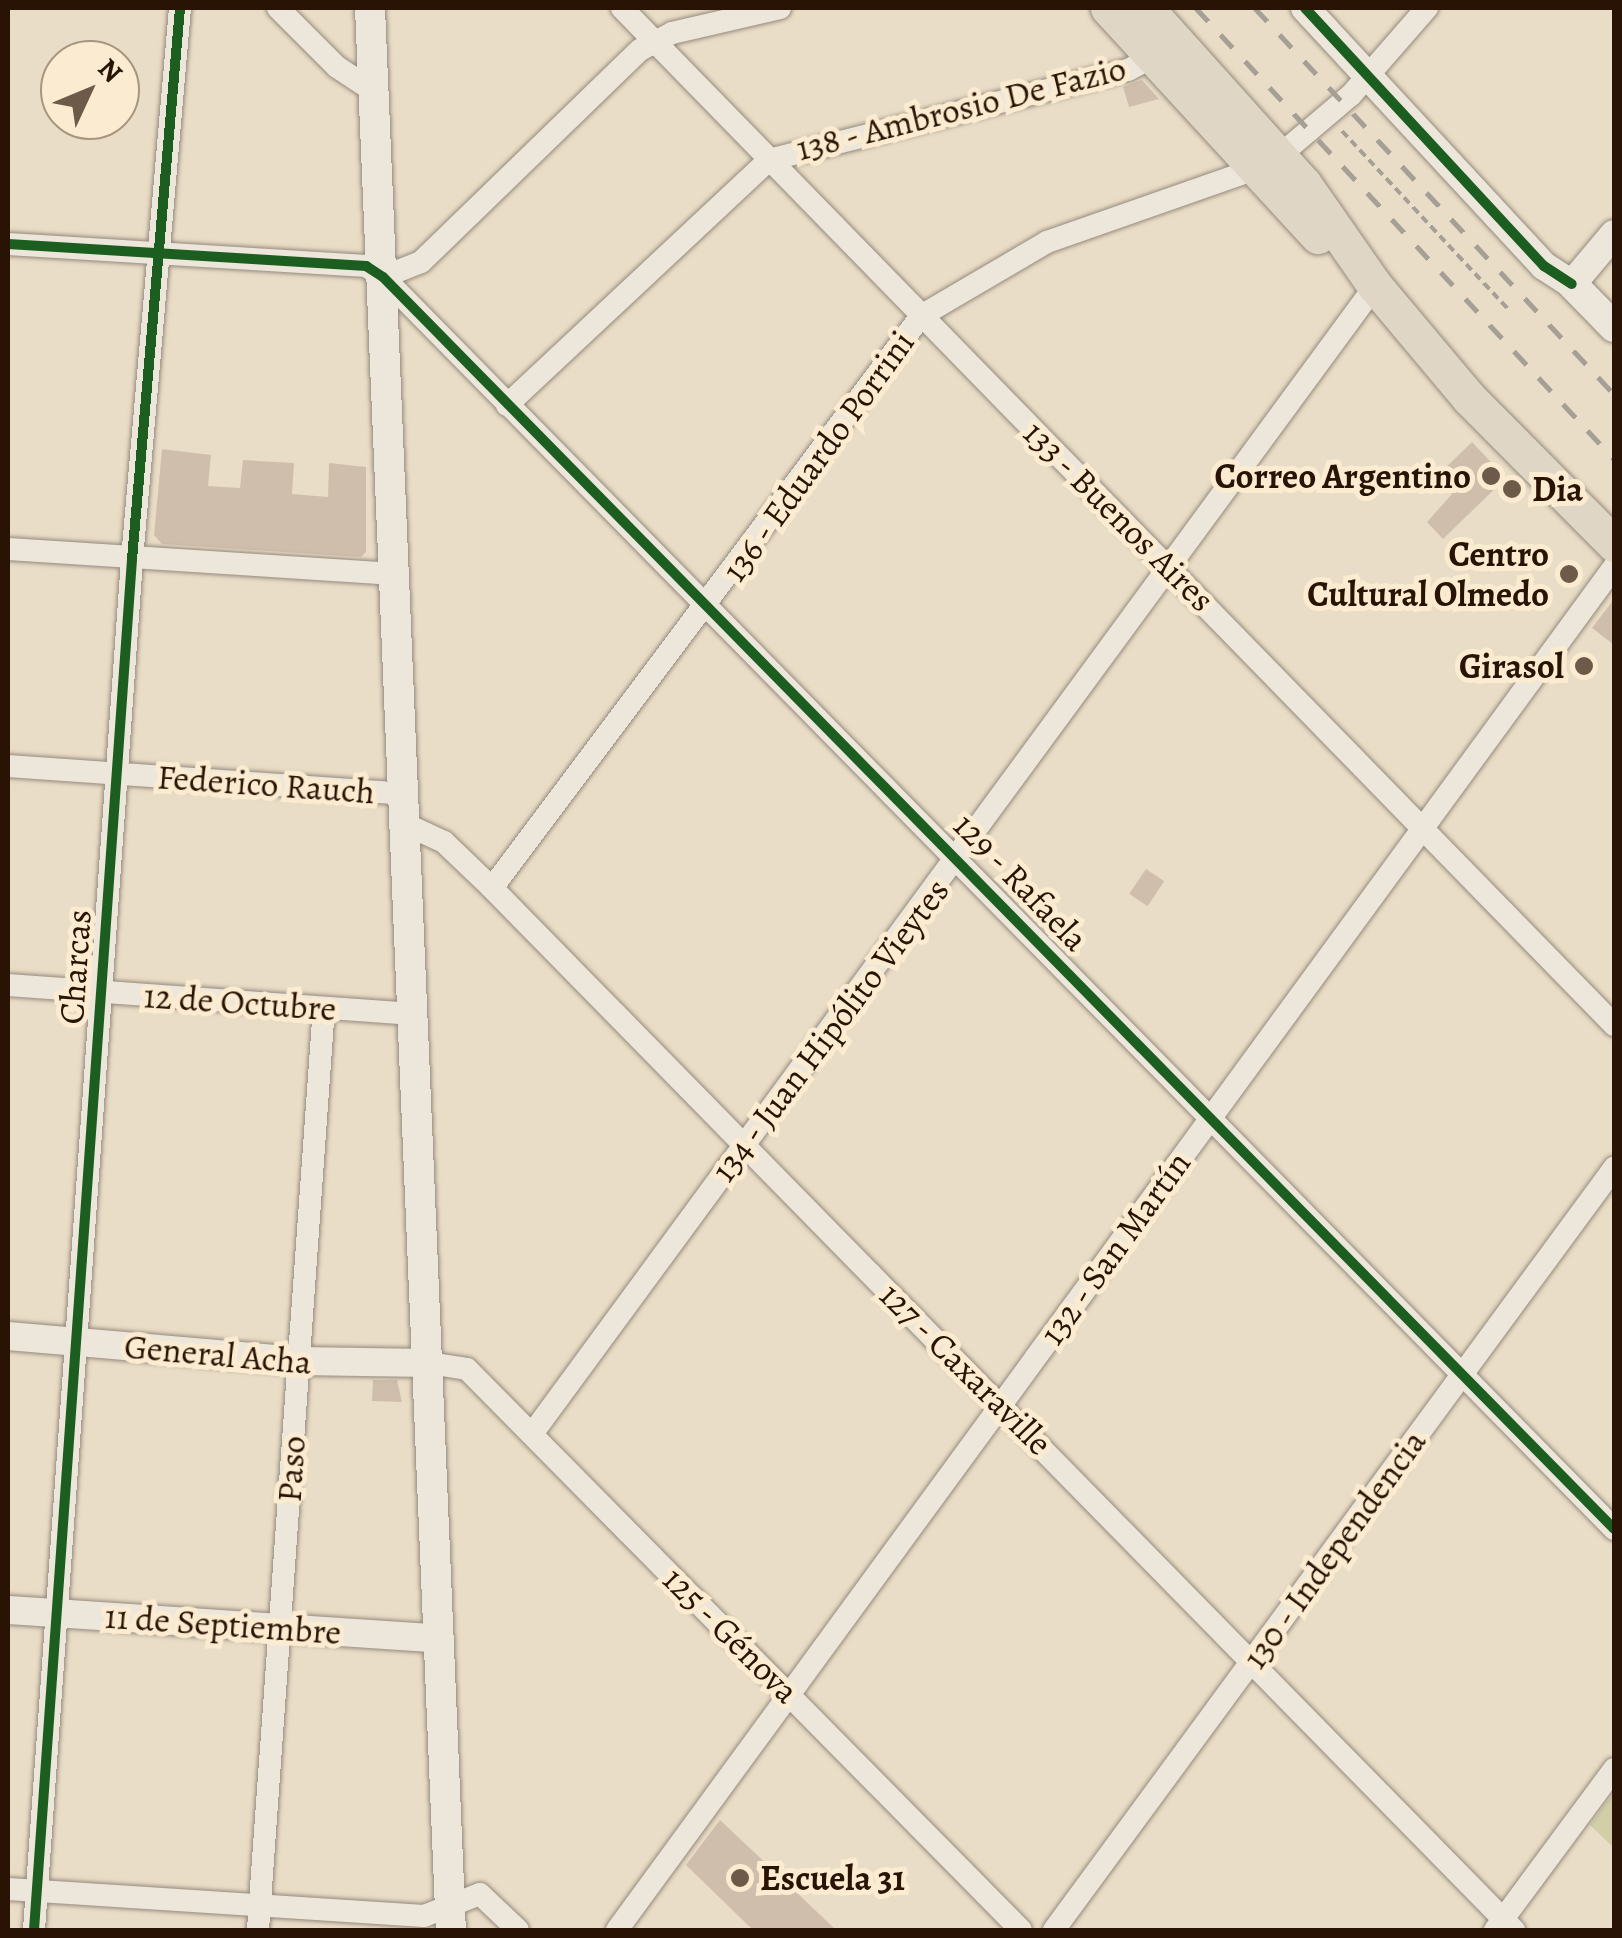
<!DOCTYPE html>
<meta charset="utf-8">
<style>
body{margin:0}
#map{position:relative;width:1622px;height:1938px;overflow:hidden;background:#eaddc7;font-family:Alegreya,serif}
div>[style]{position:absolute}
.green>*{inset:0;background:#d2cea8}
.building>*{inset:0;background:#d0bead;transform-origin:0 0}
.path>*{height:4px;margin-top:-2px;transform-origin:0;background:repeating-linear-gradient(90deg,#a69f95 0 8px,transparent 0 13px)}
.roads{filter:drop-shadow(0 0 2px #958a7c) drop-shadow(0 0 2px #958a7c)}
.minor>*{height:22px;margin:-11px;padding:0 11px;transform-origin:11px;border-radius:11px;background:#ede6db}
.tertiary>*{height:28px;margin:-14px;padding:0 14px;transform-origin:14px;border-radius:14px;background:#ede6db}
.secondary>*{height:30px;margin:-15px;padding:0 15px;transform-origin:15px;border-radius:15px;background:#ede6db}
.primary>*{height:35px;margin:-17.5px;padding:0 17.5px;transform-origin:17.5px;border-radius:17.5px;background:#e0d6c6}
.rail>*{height:5px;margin-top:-2.5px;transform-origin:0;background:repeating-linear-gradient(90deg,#a69f95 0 18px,transparent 0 36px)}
.cycleway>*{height:10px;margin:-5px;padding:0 5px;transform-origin:5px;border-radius:5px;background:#1b5e20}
.dots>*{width:28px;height:28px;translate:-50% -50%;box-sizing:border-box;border:5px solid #fbecd1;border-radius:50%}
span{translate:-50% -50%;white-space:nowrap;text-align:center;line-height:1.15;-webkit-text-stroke:10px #fbecd1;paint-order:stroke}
.street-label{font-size:35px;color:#291304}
.poi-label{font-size:35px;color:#291304;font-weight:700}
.right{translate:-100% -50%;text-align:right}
.left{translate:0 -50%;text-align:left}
.frame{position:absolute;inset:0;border:10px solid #291304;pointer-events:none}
.north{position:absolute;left:40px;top:40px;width:100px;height:100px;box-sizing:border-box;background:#fbecd1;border:2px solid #a7957f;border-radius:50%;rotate:46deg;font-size:28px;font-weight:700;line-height:40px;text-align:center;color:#291304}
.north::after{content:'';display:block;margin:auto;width:35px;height:45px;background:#6d5a48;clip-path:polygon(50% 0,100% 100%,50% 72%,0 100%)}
</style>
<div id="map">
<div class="green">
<i style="clip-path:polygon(1614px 1792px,1614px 1848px,1590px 1825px)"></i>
</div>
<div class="building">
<i style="clip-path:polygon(1142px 80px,1159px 99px,1129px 107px,1123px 87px)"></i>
<i style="clip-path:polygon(1472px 442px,1506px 478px,1443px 539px,1427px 522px,1452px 494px,1436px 477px)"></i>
<i style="clip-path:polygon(162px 449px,211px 455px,208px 486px,240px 488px,243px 460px,294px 463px,292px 494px,328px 497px,329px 463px,366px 467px,366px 552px,361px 557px,162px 544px,154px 535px)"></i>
<i style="clip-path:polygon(1614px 599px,1614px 645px,1592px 628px)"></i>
<i style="left:1146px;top:869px;width:22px;height:30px;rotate:34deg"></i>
<i style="clip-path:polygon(373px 1380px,397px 1380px,402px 1402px,372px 1401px)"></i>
<i style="clip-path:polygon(720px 1820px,794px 1890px,836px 1930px,753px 1930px,686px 1865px)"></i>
</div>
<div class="path">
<i style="left:1342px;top:131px;width:245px;rotate:47deg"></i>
</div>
<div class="roads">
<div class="minor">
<i style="left:278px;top:8px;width:83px;rotate:45deg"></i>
<i style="left:337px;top:67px;width:45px;rotate:33.3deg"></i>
<i style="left:622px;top:8px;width:1421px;rotate:45.71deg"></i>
<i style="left:1279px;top:156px;width:94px;rotate:-40.3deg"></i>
<i style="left:1351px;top:95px;width:116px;rotate:-48.9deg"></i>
<i style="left:8px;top:244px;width:359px;rotate:3.5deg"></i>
<i style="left:366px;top:266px;width:20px;rotate:33deg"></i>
<i style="left:383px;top:277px;width:1756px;rotate:45.48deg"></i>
<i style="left:383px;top:277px;width:41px;rotate:-21.5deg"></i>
<i style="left:421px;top:262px;width:305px;rotate:-44.1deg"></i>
<i style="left:640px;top:50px;width:36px;rotate:-28deg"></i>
<i style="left:672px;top:33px;width:111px;rotate:-13deg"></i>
<i style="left:507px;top:405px;width:359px;rotate:-43.1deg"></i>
<i style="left:769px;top:160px;width:370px;rotate:-14.1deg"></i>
<i style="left:1128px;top:70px;width:27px;rotate:-28deg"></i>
<i style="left:8px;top:549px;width:388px;rotate:3.7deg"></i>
<i style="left:8px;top:766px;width:397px;rotate:4deg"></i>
<i style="left:405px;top:824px;width:43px;rotate:24.8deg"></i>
<i style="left:444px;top:842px;width:66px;rotate:43.8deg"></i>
<i style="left:492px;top:888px;width:1460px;rotate:45.56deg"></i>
<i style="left:492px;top:888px;width:715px;rotate:-53.13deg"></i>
<i style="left:921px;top:316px;width:146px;rotate:-30.4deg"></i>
<i style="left:1047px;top:242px;width:220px;rotate:-19.3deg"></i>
<i style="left:8px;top:985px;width:406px;rotate:4.1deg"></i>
<i style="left:429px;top:1363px;width:38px;rotate:9deg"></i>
<i style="left:467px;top:1369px;width:788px;rotate:45.36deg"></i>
<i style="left:532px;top:1434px;width:1424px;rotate:-53.71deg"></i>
<i style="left:8px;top:1889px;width:417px;rotate:3.7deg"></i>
<i style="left:424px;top:1916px;width:60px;rotate:-21.4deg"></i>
<i style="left:480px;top:1894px;width:52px;rotate:43.5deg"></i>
<i style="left:34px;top:1930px;width:1374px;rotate:-85.91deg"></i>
<i style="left:132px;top:559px;width:553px;rotate:-85.02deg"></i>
<i style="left:258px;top:1930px;width:924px;rotate:-85.91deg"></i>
<i style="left:617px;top:1930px;width:1689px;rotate:-53.82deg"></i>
<i style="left:1054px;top:1930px;width:946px;rotate:-53.69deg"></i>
<i style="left:1495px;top:1930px;width:200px;rotate:-53.5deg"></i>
</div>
<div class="tertiary">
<i style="left:1305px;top:8px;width:352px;rotate:47.2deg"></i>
<i style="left:1544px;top:266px;width:33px;rotate:33deg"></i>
<i style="left:1572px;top:284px;width:65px;rotate:-50deg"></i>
<i style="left:8px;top:1336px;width:291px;rotate:4.9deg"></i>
<i style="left:298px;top:1361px;width:131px;rotate:0.9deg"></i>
<i style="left:8px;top:1610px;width:432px;rotate:3.8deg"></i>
</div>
<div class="secondary">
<i style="left:370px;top:8px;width:1924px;rotate:87.59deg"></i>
<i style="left:1572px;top:284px;width:60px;rotate:45.7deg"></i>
</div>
<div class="primary">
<i style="left:1108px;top:8px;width:310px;rotate:47.4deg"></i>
<i style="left:1146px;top:8px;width:237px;rotate:48.1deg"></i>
<i style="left:1304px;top:184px;width:124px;rotate:55.2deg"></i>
<i style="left:1375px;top:286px;width:146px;rotate:50deg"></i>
<i style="left:1469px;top:398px;width:206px;rotate:45.2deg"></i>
</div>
</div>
<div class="rail">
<i style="left:1196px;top:8px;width:615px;rotate:47.17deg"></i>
<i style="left:1255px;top:8px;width:527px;rotate:47.08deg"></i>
</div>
<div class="cycleway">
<i style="left:1305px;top:8px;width:352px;rotate:47.2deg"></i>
<i style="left:1544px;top:266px;width:33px;rotate:33deg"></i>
<i style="left:8px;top:244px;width:359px;rotate:3.5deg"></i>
<i style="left:366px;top:266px;width:20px;rotate:33deg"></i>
<i style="left:383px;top:277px;width:1756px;rotate:45.48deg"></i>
<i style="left:34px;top:1930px;width:1374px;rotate:-85.91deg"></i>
<i style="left:132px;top:559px;width:553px;rotate:-85.02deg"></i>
</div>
<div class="dots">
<i style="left:1491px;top:476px;background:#6d5a48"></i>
<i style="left:1512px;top:489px;background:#6d5a48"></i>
<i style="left:1569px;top:574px;background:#6d5a48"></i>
<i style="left:1584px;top:666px;background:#6d5a48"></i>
<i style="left:740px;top:1878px;background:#6d5a48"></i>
</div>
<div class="street-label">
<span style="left:961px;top:108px;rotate:-14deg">138 - Ambrosio De Fazio</span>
<span style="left:818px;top:456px;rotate:-54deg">136 - Eduardo Porrini</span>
<span style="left:1119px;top:516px;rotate:45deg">133 - Buenos Aires</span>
<span style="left:266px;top:784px;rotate:4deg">Federico Rauch</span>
<span style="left:1021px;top:882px;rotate:46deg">129 - Rafaela</span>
<span style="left:75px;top:967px;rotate:-86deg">Charcas</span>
<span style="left:240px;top:1002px;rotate:4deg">12 de Octubre</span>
<span style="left:830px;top:1030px;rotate:-53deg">134 - Juan Hipólito Vieytes</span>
<span style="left:1115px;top:1248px;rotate:-54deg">132 - San Martín</span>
<span style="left:218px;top:1354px;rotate:5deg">General Acha</span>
<span style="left:966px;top:1369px;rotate:45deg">127 - Caxaraville</span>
<span style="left:291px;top:1469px;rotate:-86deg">Paso</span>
<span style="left:1334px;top:1549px;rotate:-54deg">130 - Independencia</span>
<span style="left:223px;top:1624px;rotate:4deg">11 de Septiembre</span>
<span style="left:731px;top:1635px;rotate:45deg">125 - Génova</span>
</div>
<div class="poi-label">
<span class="right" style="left:1471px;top:476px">Correo Argentino</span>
<span class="left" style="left:1532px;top:489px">Dia</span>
<span class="right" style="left:1549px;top:574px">Centro<br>Cultural Olmedo</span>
<span class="right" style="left:1564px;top:666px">Girasol</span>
<span class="left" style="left:760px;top:1878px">Escuela 31</span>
</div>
<div class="frame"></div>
<div class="north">N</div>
</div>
